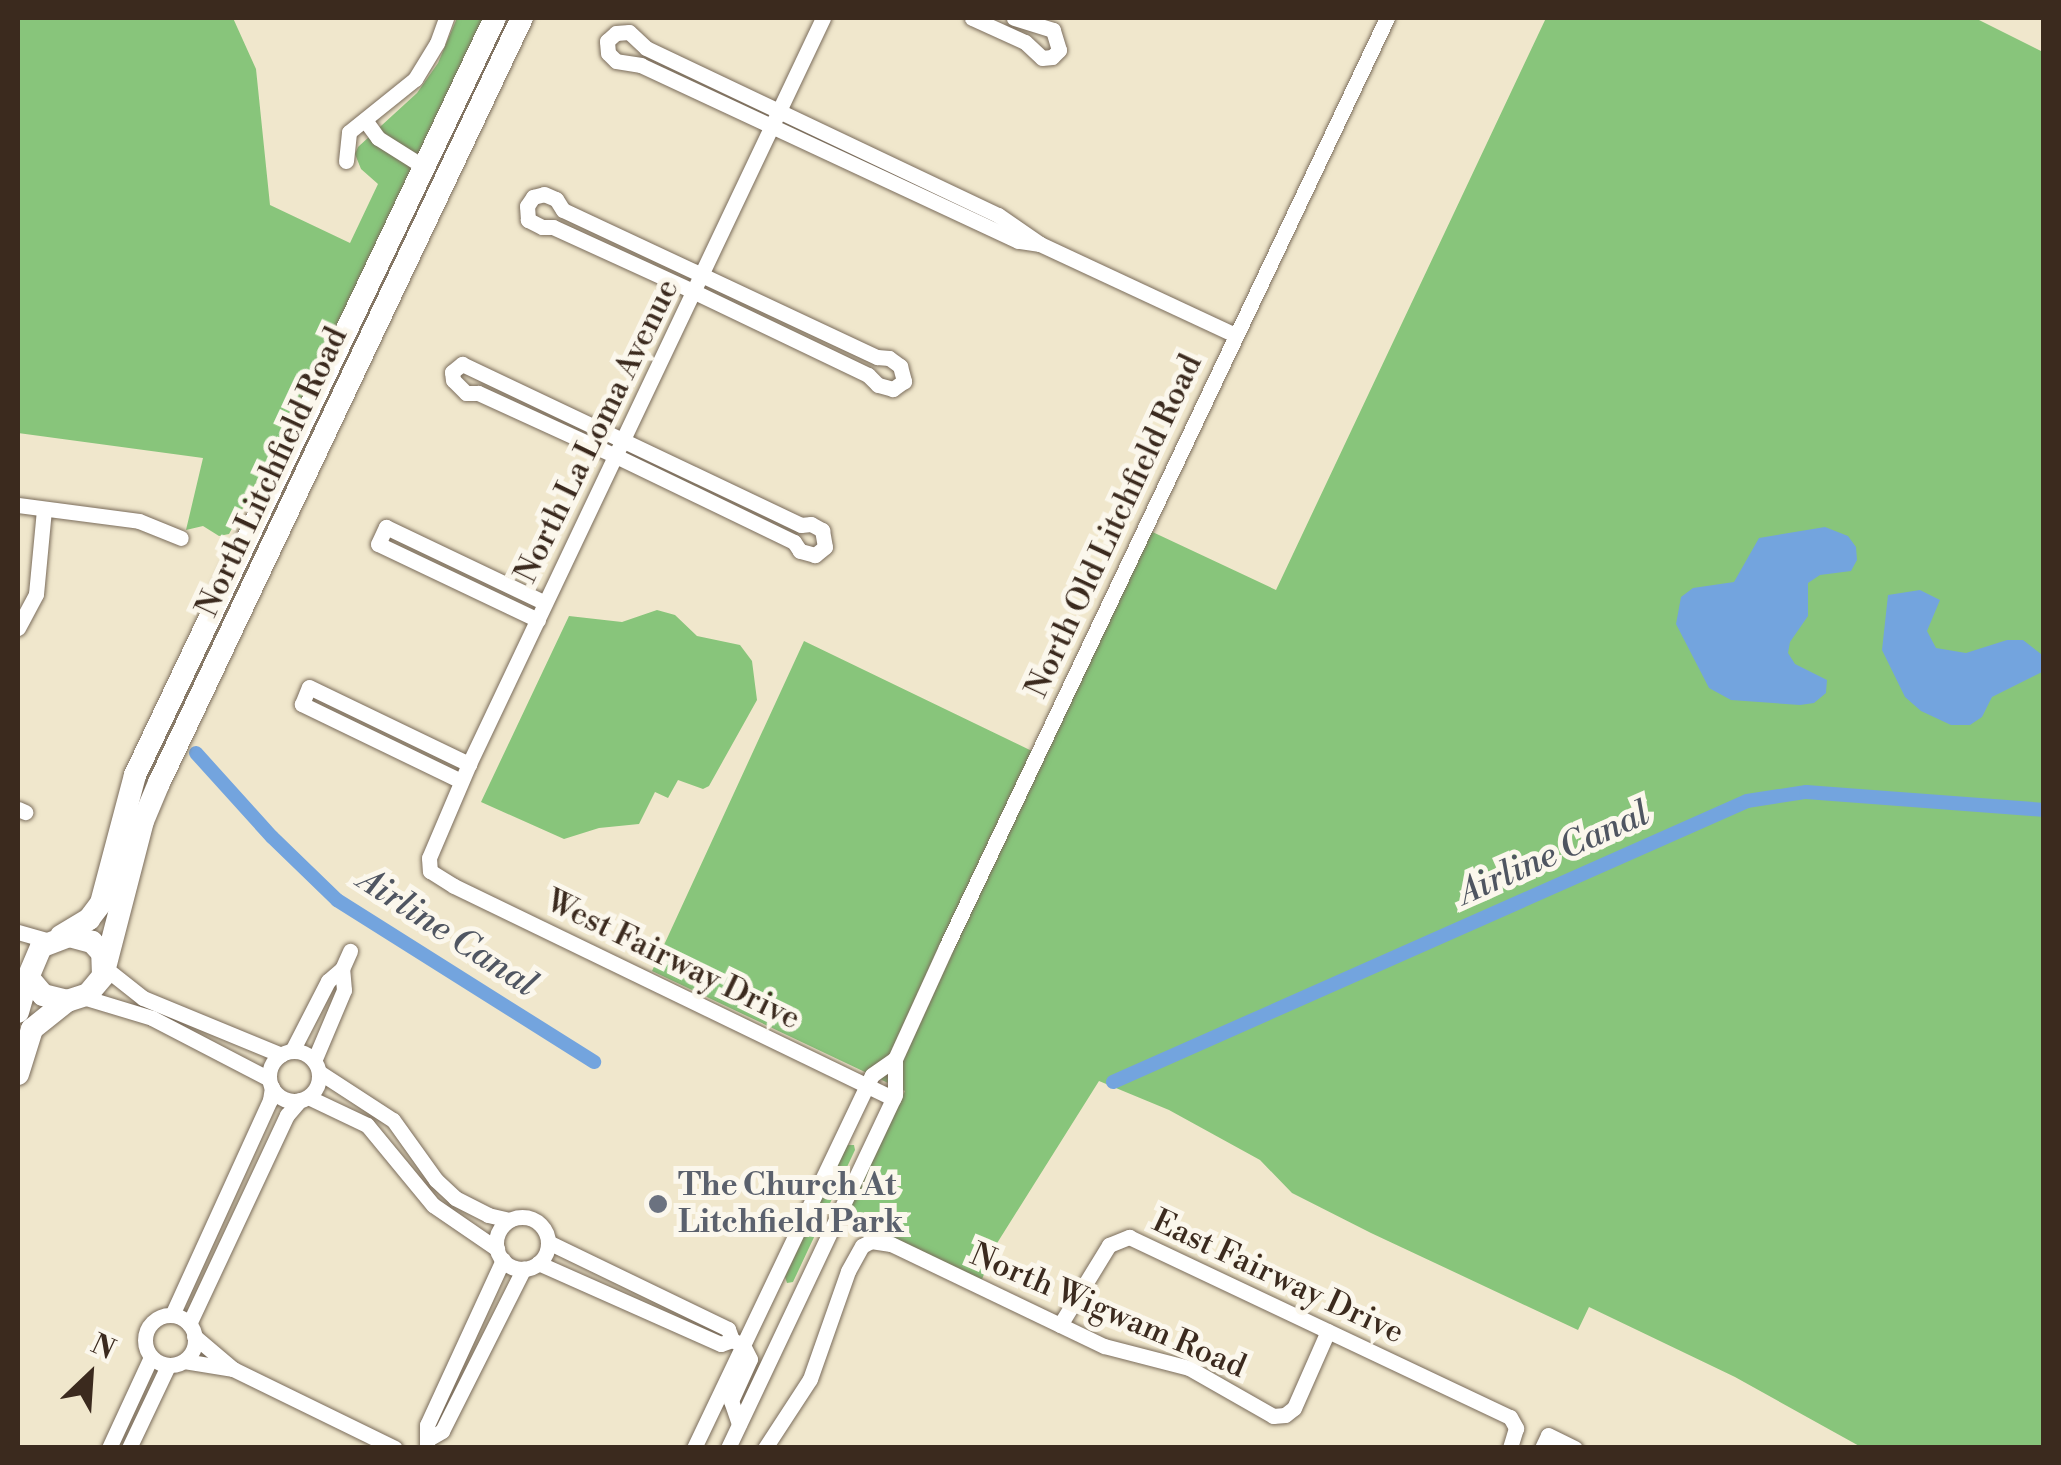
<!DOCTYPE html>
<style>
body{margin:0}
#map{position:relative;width:2061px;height:1465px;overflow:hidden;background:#f0e7cc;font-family:"Libre Bodoni",serif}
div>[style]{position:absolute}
.green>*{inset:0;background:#88c57b}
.water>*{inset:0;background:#73a4de}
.canal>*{height:14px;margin:-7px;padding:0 7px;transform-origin:7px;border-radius:7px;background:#73a4de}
.roads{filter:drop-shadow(0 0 2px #7a6c5b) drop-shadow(0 0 2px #7a6c5b)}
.street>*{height:15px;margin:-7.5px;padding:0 7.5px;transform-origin:7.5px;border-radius:7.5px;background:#fff}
.street>.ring{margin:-7.5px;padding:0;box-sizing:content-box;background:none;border:15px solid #fff;border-radius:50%}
.secondary>*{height:22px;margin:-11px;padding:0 11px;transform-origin:11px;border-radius:11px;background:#fff}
.dots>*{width:28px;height:28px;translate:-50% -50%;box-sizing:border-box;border:5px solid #fbf7ec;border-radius:50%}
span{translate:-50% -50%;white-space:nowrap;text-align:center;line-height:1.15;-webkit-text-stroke:10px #fbf7ec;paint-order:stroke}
.street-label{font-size:32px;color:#3b2a1e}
.worship-label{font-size:32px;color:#5b616d;font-weight:700}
.left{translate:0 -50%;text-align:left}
.water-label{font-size:35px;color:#4f5561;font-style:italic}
.frame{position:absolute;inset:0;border:20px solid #3b2a1e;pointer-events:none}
.north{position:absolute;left:40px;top:1325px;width:100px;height:100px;-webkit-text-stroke:8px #fbf7ec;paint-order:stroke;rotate:25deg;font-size:28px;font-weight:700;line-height:40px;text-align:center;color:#3b2a1e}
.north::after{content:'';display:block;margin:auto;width:35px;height:45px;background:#3b2a1e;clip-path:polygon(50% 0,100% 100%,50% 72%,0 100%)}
</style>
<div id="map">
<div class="green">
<i style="clip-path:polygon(18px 18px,233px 18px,256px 69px,270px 205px,350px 243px,378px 184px,361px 169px,355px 154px,358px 147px,417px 93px,438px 63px,457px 18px,489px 18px,289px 440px,257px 482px,229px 534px,219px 536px,203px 526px,186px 530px,203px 458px,18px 433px)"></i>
<i style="clip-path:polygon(1546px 18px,1975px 18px,2043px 52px,2043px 1447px,1861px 1447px,1735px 1377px,1589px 1307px,1578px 1330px,1371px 1233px,1292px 1193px,1260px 1160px,1169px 1110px,1099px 1081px,994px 1248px,981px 1282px,845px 1217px,905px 1091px,652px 971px,804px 641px,1036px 753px,1144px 528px,1276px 590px)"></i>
<i style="clip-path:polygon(657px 610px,675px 615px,697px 636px,740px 645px,752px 661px,757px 700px,709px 786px,703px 789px,678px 780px,668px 798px,655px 792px,639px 824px,599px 828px,564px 839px,481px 802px,569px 616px,622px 622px)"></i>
<i style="clip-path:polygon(847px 1145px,854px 1145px,855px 1150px,793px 1282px,787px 1283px,785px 1277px)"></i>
</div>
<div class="water">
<i style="clip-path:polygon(1825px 527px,1848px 536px,1856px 547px,1857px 560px,1851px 571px,1820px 575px,1808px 583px,1808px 616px,1790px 642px,1788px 653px,1795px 664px,1827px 680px,1826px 693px,1814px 703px,1800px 705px,1731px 700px,1709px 688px,1676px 624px,1681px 597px,1693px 588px,1734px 582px,1759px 538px)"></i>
<i style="clip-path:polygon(1920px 590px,1940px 600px,1927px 631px,1936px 648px,1966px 653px,2007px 640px,2023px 640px,2041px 654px,2042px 672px,1992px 697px,1982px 717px,1970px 725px,1951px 725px,1921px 711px,1905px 697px,1882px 650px,1888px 595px)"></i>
</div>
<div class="canal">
<i style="left:196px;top:753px;width:113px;rotate:47.9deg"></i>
<i style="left:272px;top:837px;width:91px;rotate:44.1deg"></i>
<i style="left:337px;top:900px;width:304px;rotate:32.2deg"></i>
<i style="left:1113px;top:1082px;width:693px;rotate:-23.9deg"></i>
<i style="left:1747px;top:801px;width:60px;rotate:-8.7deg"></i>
<i style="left:1806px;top:792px;width:239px;rotate:4.3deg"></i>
</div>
<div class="roads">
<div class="street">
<i style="left:823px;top:18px;width:826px;rotate:115.39deg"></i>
<i style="left:469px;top:764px;width:102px;rotate:113.1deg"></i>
<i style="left:429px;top:858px;width:13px;rotate:86deg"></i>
<i style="left:430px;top:871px;width:28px;rotate:32deg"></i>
<i style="left:454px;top:886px;width:488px;rotate:25.8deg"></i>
<i style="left:972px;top:18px;width:58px;rotate:24.4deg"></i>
<i style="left:1025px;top:42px;width:23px;rotate:43deg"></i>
<i style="left:1042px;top:58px;width:10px;rotate:-6deg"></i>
<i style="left:1052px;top:57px;width:10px;rotate:-45deg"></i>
<i style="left:1059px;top:50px;width:21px;rotate:-107deg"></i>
<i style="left:1053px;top:30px;width:41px;rotate:-162.9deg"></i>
<i style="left:365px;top:120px;width:22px;rotate:54deg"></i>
<i style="left:378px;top:138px;width:54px;rotate:32.2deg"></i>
<i style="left:346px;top:161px;width:29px;rotate:-84deg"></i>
<i style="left:349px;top:132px;width:85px;rotate:-38.8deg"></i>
<i style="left:415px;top:79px;width:42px;rotate:-58.6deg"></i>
<i style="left:437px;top:43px;width:27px;rotate:-70deg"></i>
<i style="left:544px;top:194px;width:13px;rotate:23deg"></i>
<i style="left:556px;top:199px;width:13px;rotate:58deg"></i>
<i style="left:563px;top:210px;width:347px;rotate:25.1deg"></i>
<i style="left:877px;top:357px;width:12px;rotate:5deg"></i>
<i style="left:889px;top:358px;width:14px;rotate:36deg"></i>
<i style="left:900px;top:366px;width:16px;rotate:75deg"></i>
<i style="left:904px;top:381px;width:14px;rotate:144deg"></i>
<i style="left:893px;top:389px;width:16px;rotate:-165deg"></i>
<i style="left:878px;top:385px;width:14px;rotate:-135deg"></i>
<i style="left:868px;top:375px;width:192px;rotate:-154.4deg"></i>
<i style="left:695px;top:292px;width:156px;rotate:-155.4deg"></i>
<i style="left:553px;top:227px;width:11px;rotate:180deg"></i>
<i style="left:542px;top:227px;width:16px;rotate:-153deg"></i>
<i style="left:528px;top:220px;width:14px;rotate:-94deg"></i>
<i style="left:527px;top:206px;width:11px;rotate:-56deg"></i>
<i style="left:533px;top:197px;width:11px;rotate:-15deg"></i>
<i style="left:1040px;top:244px;width:22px;rotate:-172deg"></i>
<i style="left:1018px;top:241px;width:416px;rotate:-155deg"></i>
<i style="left:641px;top:65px;width:25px;rotate:-171deg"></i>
<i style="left:616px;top:61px;width:11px;rotate:-135deg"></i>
<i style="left:608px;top:53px;width:12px;rotate:-95deg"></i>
<i style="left:607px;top:41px;width:12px;rotate:-42deg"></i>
<i style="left:616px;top:33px;width:13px;rotate:-4deg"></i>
<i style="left:629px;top:32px;width:23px;rotate:43deg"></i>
<i style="left:646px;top:48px;width:390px;rotate:25.4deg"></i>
<i style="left:998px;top:215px;width:51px;rotate:34.6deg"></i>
<i style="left:1040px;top:244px;width:215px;rotate:25deg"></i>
<i style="left:462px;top:364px;width:375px;rotate:25.4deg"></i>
<i style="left:801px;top:525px;width:10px;rotate:-6deg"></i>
<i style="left:811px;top:524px;width:13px;rotate:29deg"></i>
<i style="left:822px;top:530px;width:17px;rotate:80deg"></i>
<i style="left:825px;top:547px;width:13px;rotate:141deg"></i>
<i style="left:815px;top:555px;width:16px;rotate:-165deg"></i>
<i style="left:800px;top:551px;width:11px;rotate:-124deg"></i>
<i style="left:794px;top:542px;width:195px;rotate:-154.2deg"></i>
<i style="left:618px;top:457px;width:154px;rotate:-155.4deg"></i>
<i style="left:478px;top:393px;width:12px;rotate:180deg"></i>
<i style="left:466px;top:393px;width:18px;rotate:-135deg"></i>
<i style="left:453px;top:380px;width:8px;rotate:-97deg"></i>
<i style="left:452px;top:372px;width:13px;rotate:-39deg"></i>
<i style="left:18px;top:505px;width:122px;rotate:7.5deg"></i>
<i style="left:139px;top:521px;width:45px;rotate:22deg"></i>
<i style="left:538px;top:620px;width:177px;rotate:-154.6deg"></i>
<i style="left:378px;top:544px;width:19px;rotate:-65deg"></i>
<i style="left:386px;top:527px;width:176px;rotate:25.5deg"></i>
<i style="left:18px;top:628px;width:38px;rotate:-62deg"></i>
<i style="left:36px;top:594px;width:84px;rotate:-84.6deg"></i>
<i style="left:461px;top:781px;width:177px;rotate:-154.2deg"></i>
<i style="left:302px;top:704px;width:18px;rotate:-68deg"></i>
<i style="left:309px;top:687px;width:178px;rotate:25.7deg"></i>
<i style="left:18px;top:809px;width:8px;rotate:23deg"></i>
<i style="left:18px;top:932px;width:32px;rotate:16deg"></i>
<i style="left:105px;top:968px;width:48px;rotate:38.3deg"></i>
<i style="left:143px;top:998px;width:149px;rotate:22.4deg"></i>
<i style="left:83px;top:997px;width:72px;rotate:16.9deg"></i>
<i style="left:152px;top:1018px;width:132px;rotate:27.5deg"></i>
<i style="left:292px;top:1051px;width:79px;rotate:-62.8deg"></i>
<i style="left:328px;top:981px;width:18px;rotate:-41deg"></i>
<i style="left:342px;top:969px;width:20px;rotate:-66deg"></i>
<i class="ring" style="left:269px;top:1051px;width:35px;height:35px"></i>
<i style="left:314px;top:1061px;width:77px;rotate:-67.1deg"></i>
<i style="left:344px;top:990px;width:21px;rotate:-95deg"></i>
<i style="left:319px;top:1072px;width:88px;rotate:33deg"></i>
<i style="left:393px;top:1120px;width:74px;rotate:54.4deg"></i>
<i style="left:436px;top:1180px;width:26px;rotate:43deg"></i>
<i style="left:455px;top:1198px;width:37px;rotate:27deg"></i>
<i style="left:488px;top:1215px;width:22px;rotate:13deg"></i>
<i style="left:308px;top:1097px;width:65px;rotate:25.4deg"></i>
<i style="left:367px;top:1125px;width:104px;rotate:50.5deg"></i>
<i style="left:433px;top:1205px;width:78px;rotate:34.5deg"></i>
<i class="ring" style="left:496px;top:1217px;width:37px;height:37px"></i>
<i style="left:548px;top:1242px;width:200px;rotate:25.8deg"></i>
<i style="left:728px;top:1329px;width:12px;rotate:70deg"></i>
<i style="left:732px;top:1340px;width:12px;rotate:24deg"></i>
<i style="left:538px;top:1263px;width:200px;rotate:23.9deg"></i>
<i style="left:721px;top:1344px;width:12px;rotate:-20deg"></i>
<i style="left:172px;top:1315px;width:236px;rotate:-65.5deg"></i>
<i style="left:270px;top:1100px;width:13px;rotate:-81deg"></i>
<i class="ring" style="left:145px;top:1315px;width:35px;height:35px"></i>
<i style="left:189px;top:1324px;width:231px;rotate:-64.9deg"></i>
<i style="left:287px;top:1115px;width:20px;rotate:-49deg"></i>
<i style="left:1060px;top:1325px;width:94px;rotate:-58.5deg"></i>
<i style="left:1109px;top:1245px;width:22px;rotate:-22deg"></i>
<i style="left:1129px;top:1237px;width:421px;rotate:25.3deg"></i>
<i style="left:1510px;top:1417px;width:13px;rotate:61deg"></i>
<i style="left:1516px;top:1428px;width:21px;rotate:107deg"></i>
<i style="left:194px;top:1336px;width:51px;rotate:40.2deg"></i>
<i style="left:233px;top:1369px;width:180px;rotate:26deg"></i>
<i style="left:184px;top:1361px;width:50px;rotate:9.3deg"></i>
<i style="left:739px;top:1424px;width:24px;rotate:-109deg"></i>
<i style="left:731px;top:1401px;width:46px;rotate:-65.7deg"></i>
<i style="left:750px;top:1359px;width:16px;rotate:-117deg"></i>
<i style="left:430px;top:1438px;width:14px;rotate:-30deg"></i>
<i style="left:442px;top:1431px;width:182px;rotate:-63.3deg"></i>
<i style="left:109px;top:1448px;width:100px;rotate:-65.2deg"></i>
<i style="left:129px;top:1448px;width:91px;rotate:-64.6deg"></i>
<i style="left:427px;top:1448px;width:23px;rotate:-90deg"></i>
<i style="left:427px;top:1425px;width:182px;rotate:-65.3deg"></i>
<i style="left:694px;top:1448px;width:413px;rotate:-64.5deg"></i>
<i style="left:872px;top:1075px;width:28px;rotate:-35deg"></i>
<i style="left:728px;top:1448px;width:391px;rotate:-64.7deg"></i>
<i style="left:895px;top:1095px;width:36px;rotate:-90deg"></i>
<i style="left:895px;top:1059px;width:123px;rotate:-65.5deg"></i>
<i style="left:946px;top:947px;width:1028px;rotate:-64.61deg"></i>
<i style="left:765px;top:1448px;width:82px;rotate:-56.9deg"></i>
<i style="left:810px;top:1379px;width:114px;rotate:-70.6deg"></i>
<i style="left:848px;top:1271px;width:29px;rotate:-61deg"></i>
<i style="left:862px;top:1246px;width:10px;rotate:-29deg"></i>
<i style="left:871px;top:1241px;width:20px;rotate:9deg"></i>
<i style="left:891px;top:1244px;width:236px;rotate:25.6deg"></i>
<i style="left:1104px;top:1346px;width:88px;rotate:14.5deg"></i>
<i style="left:1189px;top:1368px;width:97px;rotate:29.7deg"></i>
<i style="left:1273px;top:1416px;width:12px;rotate:-5deg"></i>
<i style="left:1285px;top:1415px;width:11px;rotate:-38deg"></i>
<i style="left:1294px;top:1408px;width:84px;rotate:-66.2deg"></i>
<i style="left:1542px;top:1448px;width:14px;rotate:-65deg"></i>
<i style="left:1548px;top:1435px;width:30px;rotate:26deg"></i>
</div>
<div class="secondary">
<i style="left:61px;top:936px;width:33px;rotate:-31deg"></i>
<i style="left:89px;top:919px;width:20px;rotate:-53deg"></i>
<i style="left:101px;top:903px;width:132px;rotate:-75.1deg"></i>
<i style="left:135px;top:775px;width:838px;rotate:-64.57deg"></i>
<i style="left:106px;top:964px;width:148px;rotate:-75.5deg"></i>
<i style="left:143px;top:821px;width:41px;rotate:-67.2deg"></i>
<i style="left:159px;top:783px;width:847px;rotate:-64.62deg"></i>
<i style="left:18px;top:1012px;width:36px;rotate:-74deg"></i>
<i style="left:18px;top:1074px;width:47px;rotate:-72.7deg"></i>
<i style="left:32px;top:1029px;width:45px;rotate:-38.7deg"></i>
<i style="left:67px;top:1001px;width:22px;rotate:-18deg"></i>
<i style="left:88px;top:994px;width:23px;rotate:-50deg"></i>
<i style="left:103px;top:976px;width:23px;rotate:-92deg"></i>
<i style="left:102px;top:953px;width:15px;rotate:-132deg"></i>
<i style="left:92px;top:942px;width:24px;rotate:-165deg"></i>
<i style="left:69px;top:936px;width:30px;rotate:159deg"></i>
<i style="left:41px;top:947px;width:33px;rotate:113deg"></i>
<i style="left:28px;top:977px;width:23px;rotate:50deg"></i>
<i style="left:43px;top:995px;width:25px;rotate:14deg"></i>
</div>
</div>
<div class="dots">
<i style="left:658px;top:1204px;background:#6b7280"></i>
</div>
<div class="street-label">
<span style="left:597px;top:431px;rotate:-64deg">North La Loma Avenue</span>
<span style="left:272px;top:472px;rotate:-65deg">North Litchfield Road</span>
<span style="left:1114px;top:526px;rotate:-65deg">North Old Litchfield Road</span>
<span style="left:673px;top:960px;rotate:26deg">West Fairway Drive</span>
<span style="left:1278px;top:1277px;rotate:25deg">East Fairway Drive</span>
<span style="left:1108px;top:1311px;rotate:23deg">North Wigwam Road</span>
</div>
<div class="worship-label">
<span class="left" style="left:678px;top:1204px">The Church At<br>Litchfield Park</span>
</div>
<div class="water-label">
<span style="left:1554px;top:854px;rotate:-24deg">Airline Canal</span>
<span style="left:447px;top:933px;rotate:33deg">Airline Canal</span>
</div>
<div class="frame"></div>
<div class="north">N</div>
</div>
